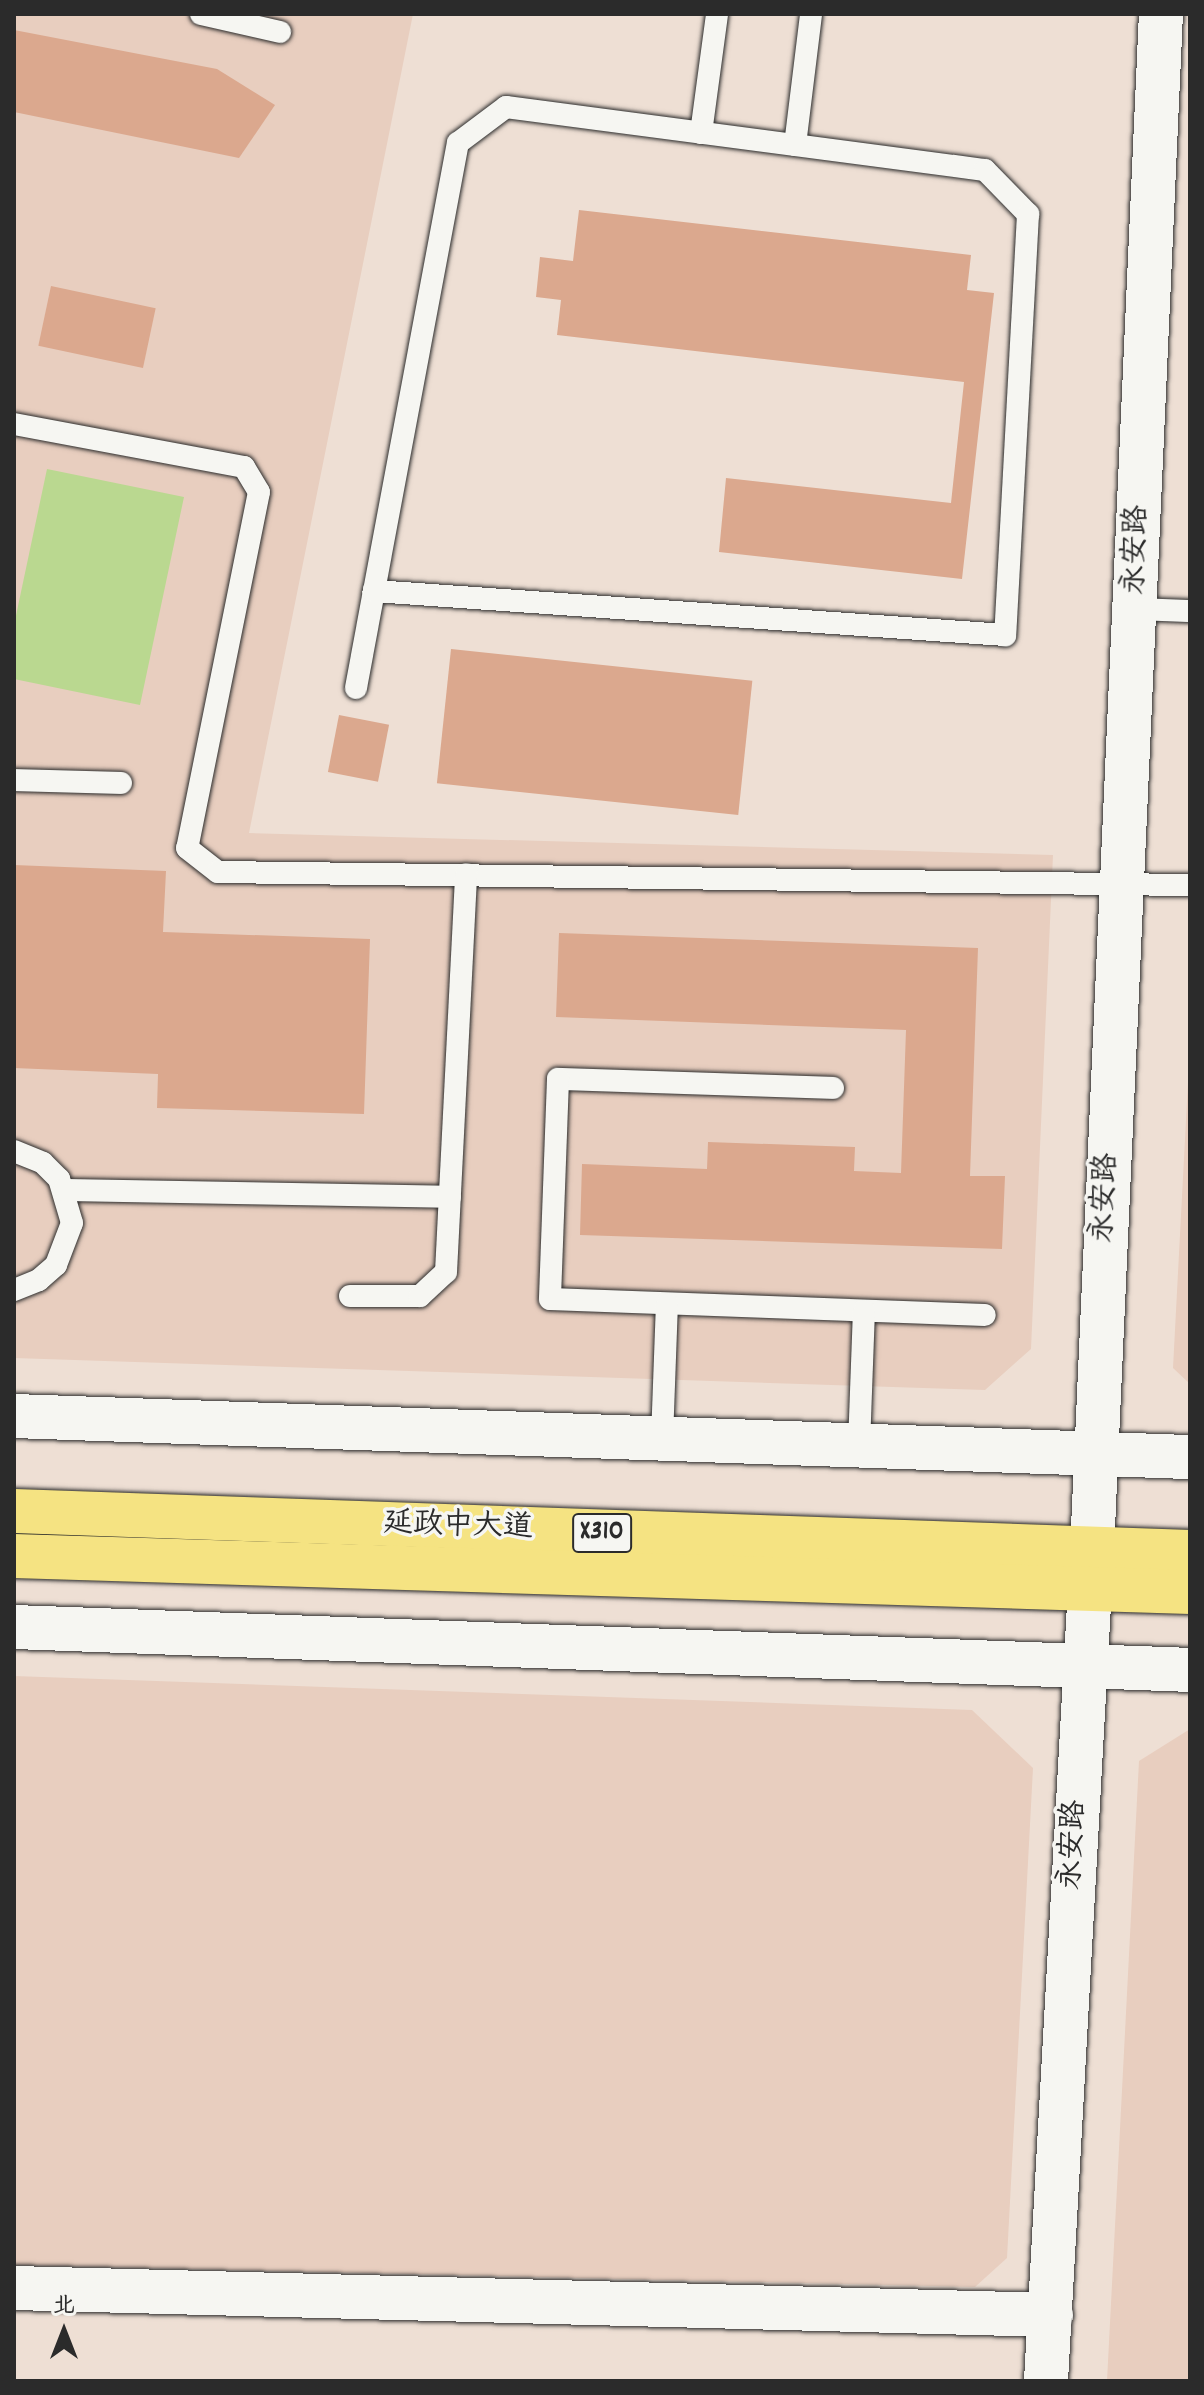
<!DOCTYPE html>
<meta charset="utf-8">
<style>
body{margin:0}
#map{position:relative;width:1204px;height:2395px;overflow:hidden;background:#eedfd4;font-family:Dekko,"LXGW WenKai TC",sans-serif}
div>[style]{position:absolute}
.built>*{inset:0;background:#e8cebf}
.green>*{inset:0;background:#bad890}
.building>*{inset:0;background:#dba88e;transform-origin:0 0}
.roads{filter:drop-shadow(0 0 2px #2b2b2b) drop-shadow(0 0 2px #2b2b2b)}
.service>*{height:22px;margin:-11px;padding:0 11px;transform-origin:11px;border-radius:11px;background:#f6f6f2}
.minor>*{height:44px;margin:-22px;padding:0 22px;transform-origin:22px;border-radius:22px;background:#f6f6f2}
.tertiary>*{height:44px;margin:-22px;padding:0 22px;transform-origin:22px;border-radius:22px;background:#f6f6f2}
.primary>*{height:44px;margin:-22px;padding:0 22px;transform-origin:22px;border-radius:22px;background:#f5e382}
span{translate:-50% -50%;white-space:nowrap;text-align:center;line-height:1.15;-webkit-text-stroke:7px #f6f6f2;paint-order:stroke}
.shield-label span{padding:2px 6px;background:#f6f6f2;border:2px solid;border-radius:6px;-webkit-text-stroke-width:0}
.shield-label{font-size:28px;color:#2b2b2b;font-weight:700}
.street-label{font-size:30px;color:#2b2b2b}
.frame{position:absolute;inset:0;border:16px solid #2b2b2b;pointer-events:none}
.north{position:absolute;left:24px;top:2291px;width:80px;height:80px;-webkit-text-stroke:6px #f6f6f2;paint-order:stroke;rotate:0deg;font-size:22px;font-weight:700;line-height:32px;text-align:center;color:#2b2b2b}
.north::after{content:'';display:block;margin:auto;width:28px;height:36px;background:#2b2b2b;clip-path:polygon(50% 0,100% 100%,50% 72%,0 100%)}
</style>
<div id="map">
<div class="built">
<i style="clip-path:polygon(14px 14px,413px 14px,249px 833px,1053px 855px,1031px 1349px,985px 1390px,14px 1358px)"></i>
<i style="clip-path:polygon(1190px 1044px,1190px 1384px,1173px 1368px)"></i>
<i style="clip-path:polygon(14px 1676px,972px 1710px,1033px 1768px,1007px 2258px,975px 2287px,14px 2265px)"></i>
<i style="clip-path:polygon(1190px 1729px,1190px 2381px,1107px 2381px,1139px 1761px)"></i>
</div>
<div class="green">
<i style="clip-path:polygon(47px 469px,184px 497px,140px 705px,14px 679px,14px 625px)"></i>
</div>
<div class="building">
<i style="clip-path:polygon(14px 30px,217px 69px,275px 105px,239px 158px,14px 112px)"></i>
<i style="clip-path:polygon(579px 210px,971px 255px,967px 290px,994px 293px,962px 579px,719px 552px,726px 478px,951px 503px,964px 382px,557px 335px,561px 300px,536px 297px,540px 257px,573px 261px)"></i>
<i style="left:51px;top:286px;width:107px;height:61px;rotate:12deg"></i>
<i style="left:451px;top:649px;width:303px;height:135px;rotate:6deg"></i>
<i style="left:339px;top:715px;width:51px;height:58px;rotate:11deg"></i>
<i style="clip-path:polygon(14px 865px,166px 871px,163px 932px,370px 939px,364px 1114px,157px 1108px,158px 1074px,14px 1068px)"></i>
<i style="clip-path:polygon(559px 933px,978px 948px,970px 1176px,1005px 1176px,1002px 1249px,580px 1235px,582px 1164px,707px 1169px,708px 1142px,855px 1147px,854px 1171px,901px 1173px,906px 1030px,556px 1017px)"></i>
</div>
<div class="roads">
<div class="service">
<i style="left:201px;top:14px;width:81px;rotate:12.8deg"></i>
<i style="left:701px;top:133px;width:120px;rotate:-82.3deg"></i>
<i style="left:795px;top:145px;width:132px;rotate:-83deg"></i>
<i style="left:14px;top:424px;width:234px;rotate:10.6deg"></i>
<i style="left:244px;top:467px;width:29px;rotate:59deg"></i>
<i style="left:259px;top:492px;width:363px;rotate:101.4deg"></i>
<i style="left:187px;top:848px;width:39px;rotate:38deg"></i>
<i style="left:218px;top:872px;width:972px;rotate:0.77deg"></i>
<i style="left:1135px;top:609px;width:55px;rotate:2.1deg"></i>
<i style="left:356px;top:688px;width:99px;rotate:-79.5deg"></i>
<i style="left:374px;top:591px;width:456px;rotate:-79.4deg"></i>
<i style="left:458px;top:143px;width:60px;rotate:-36.9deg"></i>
<i style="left:506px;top:107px;width:483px;rotate:7.5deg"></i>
<i style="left:985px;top:170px;width:62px;rotate:45.7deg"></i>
<i style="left:1028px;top:214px;width:422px;rotate:93.1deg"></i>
<i style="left:1005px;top:635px;width:633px;rotate:-176.01deg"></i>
<i style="left:14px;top:780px;width:107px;rotate:1.6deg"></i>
<i style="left:833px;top:1088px;width:275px;rotate:-178.1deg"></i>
<i style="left:558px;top:1079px;width:220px;rotate:92.1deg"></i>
<i style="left:550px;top:1299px;width:435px;rotate:2.1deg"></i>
<i style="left:14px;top:1151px;width:31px;rotate:22deg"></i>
<i style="left:43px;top:1163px;width:23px;rotate:45deg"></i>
<i style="left:59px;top:1179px;width:46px;rotate:73.5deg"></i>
<i style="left:72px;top:1223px;width:45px;rotate:110.9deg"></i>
<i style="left:56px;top:1265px;width:23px;rotate:139deg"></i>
<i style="left:39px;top:1280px;width:27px;rotate:158deg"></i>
<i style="left:64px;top:1190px;width:386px;rotate:1deg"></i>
<i style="left:350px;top:1296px;width:70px"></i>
<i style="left:420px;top:1296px;width:35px;rotate:-43deg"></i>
<i style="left:446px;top:1272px;width:398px;rotate:-87.1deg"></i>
<i style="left:662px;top:1439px;width:135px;rotate:-87.9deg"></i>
<i style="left:859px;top:1446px;width:135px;rotate:-87.9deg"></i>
</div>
<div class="minor">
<i style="left:14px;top:2288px;width:1037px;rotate:1.49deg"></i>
</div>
<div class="tertiary">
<i style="left:14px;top:1416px;width:1177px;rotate:2deg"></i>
<i style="left:14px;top:1627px;width:1177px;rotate:2.09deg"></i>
<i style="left:1046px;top:2381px;width:832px;rotate:-86.83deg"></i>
<i style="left:1092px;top:1550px;width:1538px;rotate:-87.43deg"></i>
</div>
<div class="primary">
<i style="left:14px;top:1511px;width:1177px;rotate:2deg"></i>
<i style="left:14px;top:1556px;width:1177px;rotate:1.75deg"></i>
</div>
</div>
<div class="shield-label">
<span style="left:602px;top:1533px">X310</span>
</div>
<div class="street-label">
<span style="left:1138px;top:550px;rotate:-88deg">永安路</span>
<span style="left:1107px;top:1198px;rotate:-87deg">永安路</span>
<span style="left:458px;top:1528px;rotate:2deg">延政中大道</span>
<span style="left:1075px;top:1845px;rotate:-87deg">永安路</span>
</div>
<div class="frame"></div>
<div class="north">北</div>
</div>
